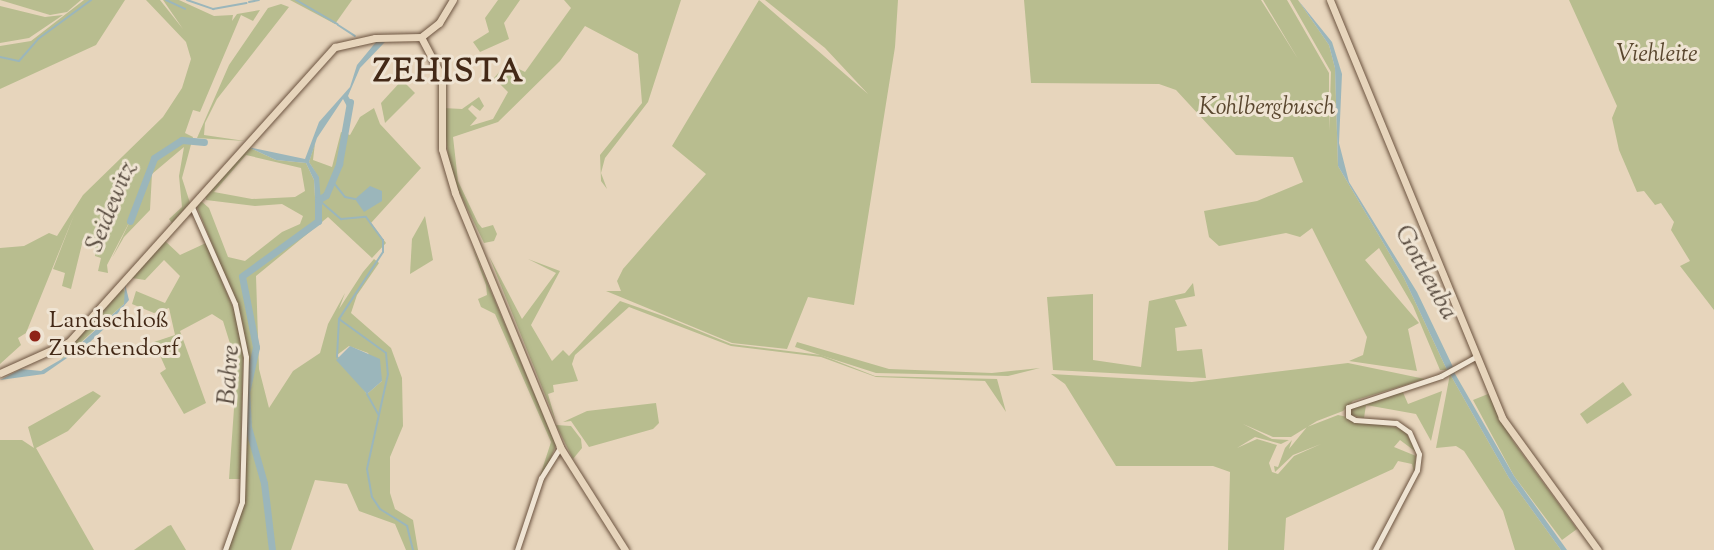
<!DOCTYPE html>
<meta charset="utf-8">
<style>
body{margin:0}
#map{position:relative;width:1714px;height:550px;overflow:hidden;background:#e7d5bc;font-family:"Sorts Mill Goudy",serif}
div>[style]{position:absolute}
.green>*{inset:0;background:#b8bd8f}
.water>*{inset:0;background:#9bb6bb}
.stream>*{height:2px;margin:-1px;padding:0 1px;transform-origin:1px;border-radius:1px;background:#9bb6bb}
.river>*{height:7px;margin:-3.5px;padding:0 3.5px;transform-origin:3.5px;border-radius:3.5px;background:#9bb6bb}
.roads{filter:drop-shadow(0 0 2px #6c5440) drop-shadow(0 0 2px #6c5440)}
.minor>*{height:5px;margin:-2.5px;padding:0 2.5px;transform-origin:2.5px;border-radius:2.5px;background:#efe4d3}
.major>*{height:7px;margin:-3.5px;padding:0 3.5px;transform-origin:3.5px;border-radius:3.5px;background:#e7d5bc}
.dots>*{width:19px;height:19px;translate:-50% -50%;box-sizing:border-box;border:4px solid #efe4d3;border-radius:50%}
span{translate:-50% -50%;white-space:nowrap;text-align:center;line-height:1.15;-webkit-text-stroke:6px #efe4d3;paint-order:stroke}
.park-label{font-size:24px;color:#5a472f;font-style:italic}
.poi-label{font-size:24px;color:#432917}
.left{translate:0 -50%;text-align:left}
.water-label{font-size:26px;color:#594c40;font-style:italic}
.district-label{font-size:32px;color:#432917;font-weight:700;letter-spacing:2px}
</style>
<div id="map">
<div class="green">
<i style="clip-path:polygon(0 0,81px 0,67px 12px,50px 15px)"></i>
<i style="clip-path:polygon(84px 0,125px 0,96px 45px,0 89px,0 46px,31px 41px)"></i>
<i style="clip-path:polygon(146px 0,160px 0,183px 29px,163px 0,179px 0,214px 16px,233px 15px,232px 21px,237px 14px,260px 10px,253px 21px,241px 15px,200px 112px,193px 110px,185px 133px,193px 137px,182px 178px,190px 203px,172px 223px,169px 219px,182px 207px,179px 176px,184px 147px,152px 174px,150px 210px,124px 237px,112px 258px,133px 215px,107px 265px,108px 273px,98px 271px,101px 258px,95px 256px,95px 238px,83px 240px,71px 289px,62px 286px,65px 273px,53px 269px,74px 215px,26px 333px,18px 338px,21px 345px,0 364px,0 248px,24px 246px,49px 233px,57px 236px,83px 195px,163px 117px,182px 88px,191px 59px,186px 42px)"></i>
<i style="clip-path:polygon(290px 0,352px 0,335px 24px)"></i>
<i style="clip-path:polygon(498px 0,520px 0,504px 23px,509px 39px,480px 52px,473px 42px,489px 32px,485px 18px)"></i>
<i style="clip-path:polygon(564px 0,681px 0,648px 102px,605px 158px,601px 173px,607px 189px,601px 181px,600px 155px,642px 103px,638px 54px,585px 26px,560px 61px,498px 122px,453px 137px,458px 181px,478px 223px,482px 228px,493px 225px,497px 234px,494px 241px,484px 243px,450px 173px,443px 108px,462px 109px,479px 97px,484px 106px,480px 111px,472px 105px,468px 109px,477px 118px,470px 126px,493px 119px,508px 92px,494px 78px,507px 63px,525px 72px,571px 8px)"></i>
<i style="clip-path:polygon(759px 0,868px 94px,825px 48px,765px 0,898px 0,895px 47px,854px 305px,808px 297px,787px 349px,732px 343px,606px 291px,621px 291px,617px 281px,623px 269px,706px 174px,672px 146px)"></i>
<i style="clip-path:polygon(1024px 0,1261px 0,1298px 59px,1263px 0,1287px 0,1329px 73px,1329px 131px,1331px 72px,1290px 0,1298px 0,1329px 45px,1335px 68px,1338px 166px,1404px 278px,1447px 370px,1440px 370px,1413px 306px,1379px 248px,1365px 260px,1419px 323px,1408px 329px,1417px 371px,1349px 361px,1363px 355px,1367px 337px,1312px 228px,1300px 237px,1286px 233px,1219px 246px,1209px 237px,1204px 211px,1257px 201px,1303px 182px,1293px 157px,1236px 155px,1176px 90px,1159px 84px,1031px 83px)"></i>
<i style="clip-path:polygon(1569px 0,1714px 0,1714px 310px,1680px 266px,1690px 261px,1671px 230px,1674px 222px,1661px 203px,1655px 205px,1644px 191px,1637px 192px,1619px 150px,1612px 118px,1617px 106px)"></i>
<i style="clip-path:polygon(281px 4px,289px 7px,217px 99px,205px 123px,204px 135px,245px 141px,197px 138px,229px 65px,268px 8px)"></i>
<i style="clip-path:polygon(0 6px,45px 17px,63px 15px,29px 38px,0 43px)"></i>
<i style="clip-path:polygon(402px 80px,415px 93px,385px 123px,381px 103px)"></i>
<i style="clip-path:polygon(evenodd,374px 108px,380px 124px,421px 168px,371px 223px,386px 243px,372px 258px,328px 217px,256px 276px,259px 369px,269px 408px,293px 371px,320px 353px,328px 324px,345px 293px,339px 309px,363px 272px,374px 259px,379px 263px,357px 295px,351px 313px,391px 348px,402px 378px,403px 426px,390px 457px,390px 493px,395px 509px,413px 520px,418px 550px,406px 550px,395px 524px,359px 511px,347px 484px,315px 480px,291px 550px,227px 550px,244px 503px,248px 356px,241px 315px,197px 207px,201px 201px,209px 208px,228px 257px,245px 261px,282px 232px,300px 224px,303px 216px,282px 204px,255px 206px,206px 200px,205px 195px,248px 147px,276px 160px,306px 163px,314px 180px,316px 214px,319px 178px,309px 162px,315px 143px,313px 160px,332px 167px,341px 132px,350px 135px,360px 117px,374px 108px,246px 155px,301px 168px,305px 191px,295px 197px,252px 199px,214px 192px,246px 155px,374px 108px,349px 346px,368px 353px,382px 381px,367px 394px,337px 355px,349px 346px)"></i>
<i style="clip-path:polygon(425px 216px,433px 260px,410px 274px,412px 239px)"></i>
<i style="clip-path:polygon(164px 240px,180px 255px,206px 243px,237px 317px,243px 357px,240px 479px,229px 479px,237px 366px,223px 321px,212px 314px,180px 331px,206px 403px,184px 414px,160px 373px,166px 369px,154px 342px,175px 335px,169px 308px,154px 313px,132px 304px,136px 291px,165px 303px,180px 276px,164px 260px,145px 280px,132px 278px)"></i>
<i style="clip-path:polygon(471px 244px,556px 445px,516px 550px,551px 442px,495px 314px,481px 307px,478px 299px,487px 295px,486px 285px)"></i>
<i style="clip-path:polygon(489px 256px,522px 319px,556px 273px,528px 259px,560px 271px,531px 325px,552px 361px,563px 350px,569px 356px,620px 301px,663px 316px,731px 344px,821px 355px,875px 376px,997px 379px,1006px 412px,985px 381px,876px 377px,821px 357px,731px 346px,629px 307px,575px 355px,572px 364px,578px 381px,553px 385px,554px 392px,548px 394px,556px 422px)"></i>
<i style="clip-path:polygon(1193px 283px,1195px 296px,1175px 300px,1187px 326px,1175px 328px,1177px 351px,1202px 349px,1206px 378px,1053px 370px,1047px 297px,1093px 294px,1093px 360px,1141px 367px,1149px 301px,1185px 293px)"></i>
<i style="clip-path:polygon(122px 287px,127px 295px,124px 304px,62px 359px,59px 353px,96px 315px,104px 319px,101px 310px)"></i>
<i style="clip-path:polygon(797px 342px,889px 369px,992px 373px,1040px 368px,1008px 376px,876px 373px,795px 347px)"></i>
<i style="clip-path:polygon(1348px 363px,1425px 379px,1353px 401px,1343px 411px,1317px 421px,1291px 437px,1273px 437px,1243px 424px,1272px 439px,1289px 440px,1281px 444px,1255px 437px,1237px 448px,1257px 439px,1277px 445px,1269px 463px,1272px 472px,1278px 474px,1294px 456px,1321px 444px,1293px 455px,1275px 472px,1274px 466px,1278px 467px,1285px 448px,1292px 440px,1289px 449px,1307px 427px,1338px 415px,1404px 429px,1416px 452px,1400px 440px,1394px 447px,1416px 456px,1414px 472px,1412px 464px,1398px 461px,1393px 469px,1286px 518px,1284px 550px,1228px 550px,1230px 472px,1213px 466px,1116px 466px,1065px 384px,1051px 374px,1192px 382px)"></i>
<i style="clip-path:polygon(1450px 374px,1509px 478px,1561px 550px,1515px 550px,1503px 511px,1464px 451px,1456px 446px,1436px 448px)"></i>
<i style="clip-path:polygon(1440px 378px,1402px 390px,1408px 404px,1442px 391px,1431px 441px,1416px 414px,1366px 405px,1364px 418px,1349px 415px,1355px 404px)"></i>
<i style="clip-path:polygon(1623px 382px,1632px 395px,1587px 424px,1580px 414px)"></i>
<i style="clip-path:polygon(93px 391px,101px 396px,68px 431px,36px 448px,94px 550px,0 550px,0 440px,22px 440px,34px 448px,28px 427px)"></i>
<i style="clip-path:polygon(1488px 394px,1513px 441px,1577px 529px,1562px 540px,1514px 476px,1473px 400px)"></i>
<i style="clip-path:polygon(656px 403px,659px 423px,653px 429px,589px 447px,571px 421px,563px 422px,587px 411px)"></i>
<i style="clip-path:polygon(556px 425px,571px 426px,581px 439px,582px 448px,573px 459px)"></i>
<i style="clip-path:polygon(171px 525px,186px 550px,134px 550px,168px 526px)"></i>
</div>
<div class="water">
<i style="clip-path:polygon(1298px 0,1332px 42px,1342px 74px,1339px 143px,1349px 182px,1417px 292px,1453px 367px,1447px 370px,1404px 278px,1338px 166px,1335px 68px,1329px 45px)"></i>
<i style="clip-path:polygon(376px 42px,385px 42px,360px 68px,348px 96px,353px 104px,350px 112px,343px 99px,317px 138px,309px 162px,319px 177px,322px 214px,316px 214px,314px 180px,306px 163px,276px 160px,248px 147px,305px 159px,319px 122px,350px 87px,357px 65px)"></i>
<i style="clip-path:polygon(370px 186px,382px 191px,382px 201px,364px 212px,355px 199px)"></i>
<i style="clip-path:polygon(125px 284px,129px 300px,106px 327px,90px 342px,44px 374px,0 380px,21px 369px,41px 371px,67px 356px,124px 304px)"></i>
<i style="clip-path:polygon(350px 346px,380px 359px,382px 381px,367px 394px,336px 360px)"></i>
<i style="clip-path:polygon(1454px 372px,1514px 476px,1567px 550px,1561px 550px,1509px 478px,1450px 374px)"></i>
</div>
<div class="stream">
<i style="left:166px;top:0;width:21px;rotate:25deg"></i>
<i style="left:187px;top:0;width:28px;rotate:19deg"></i>
<i style="left:213px;top:9px;width:34px;rotate:-10deg"></i>
<i style="left:296px;top:0;width:48px;rotate:30.3deg"></i>
<i style="left:249px;top:2px;width:10px;rotate:-11deg"></i>
<i style="left:338px;top:25px;width:20px;rotate:33deg"></i>
<i style="left:0;top:57px;width:19px;rotate:12deg"></i>
<i style="left:19px;top:61px;width:29px;rotate:-49deg"></i>
<i style="left:38px;top:39px;width:66px;rotate:-36.3deg"></i>
<i style="left:333px;top:182px;width:19px;rotate:51deg"></i>
<i style="left:345px;top:197px;width:10px;rotate:11deg"></i>
<i style="left:320px;top:201px;width:28px;rotate:41deg"></i>
<i style="left:341px;top:219px;width:25px;rotate:-5deg"></i>
<i style="left:366px;top:217px;width:29px;rotate:54deg"></i>
<i style="left:383px;top:240px;width:12px;rotate:90deg"></i>
<i style="left:383px;top:252px;width:80px;rotate:123.3deg"></i>
<i style="left:339px;top:319px;width:58px;rotate:35.9deg"></i>
<i style="left:386px;top:353px;width:21px;rotate:85deg"></i>
<i style="left:388px;top:374px;width:97px;rotate:102.5deg"></i>
<i style="left:367px;top:469px;width:28px;rotate:80deg"></i>
<i style="left:372px;top:497px;width:14px;rotate:56deg"></i>
<i style="left:380px;top:509px;width:32px;rotate:32deg"></i>
<i style="left:407px;top:526px;width:25px;rotate:76deg"></i>
<i style="left:337px;top:357px;width:38px;rotate:-87deg"></i>
<i style="left:367px;top:394px;width:23px;rotate:61deg"></i>
</div>
<div class="river">
<i style="left:130px;top:221px;width:67px;rotate:-69.1deg"></i>
<i style="left:154px;top:158px;width:33px;rotate:-33deg"></i>
<i style="left:182px;top:140px;width:22px;rotate:5deg"></i>
<i style="left:272px;top:550px;width:67px;rotate:-96.8deg"></i>
<i style="left:264px;top:483px;width:58px;rotate:-105.9deg"></i>
<i style="left:248px;top:427px;width:34px;rotate:-93deg"></i>
<i style="left:246px;top:393px;width:47px;rotate:-77.7deg"></i>
<i style="left:256px;top:347px;width:72px;rotate:-101.2deg"></i>
<i style="left:242px;top:276px;width:94px;rotate:-35.9deg"></i>
<i style="left:318px;top:221px;width:21px;rotate:-90deg"></i>
<i style="left:318px;top:200px;width:9px;rotate:-32deg"></i>
<i style="left:326px;top:195px;width:34px;rotate:-67deg"></i>
<i style="left:339px;top:164px;width:63px;rotate:-79.9deg"></i>
</div>
<div class="roads">
<div class="minor">
<i style="left:192px;top:207px;width:106px;rotate:66.1deg"></i>
<i style="left:235px;top:304px;width:54px;rotate:78.3deg"></i>
<i style="left:246px;top:357px;width:145px;rotate:91.6deg"></i>
<i style="left:242px;top:502px;width:51px;rotate:109.5deg"></i>
<i style="left:517px;top:550px;width:76px;rotate:-71.6deg"></i>
<i style="left:541px;top:478px;width:36px;rotate:-58deg"></i>
<i style="left:1375px;top:550px;width:90px;rotate:-62.3deg"></i>
<i style="left:1417px;top:470px;width:16px;rotate:-83deg"></i>
<i style="left:1419px;top:454px;width:24px;rotate:-114deg"></i>
<i style="left:1409px;top:432px;width:16px;rotate:-145deg"></i>
<i style="left:1396px;top:423px;width:41px;rotate:-175.8deg"></i>
<i style="left:1355px;top:420px;width:8px;rotate:-150deg"></i>
<i style="left:1348px;top:416px;width:9px;rotate:-90deg"></i>
<i style="left:1348px;top:407px;width:98px;rotate:-18.4deg"></i>
<i style="left:1441px;top:376px;width:39px;rotate:-29deg"></i>
</div>
<div class="major">
<i style="left:1330px;top:0;width:452px;rotate:67.6deg"></i>
<i style="left:1502px;top:418px;width:163px;rotate:54deg"></i>
<i style="left:421px;top:37px;width:45px;rotate:62.3deg"></i>
<i style="left:442px;top:77px;width:72px;rotate:90deg"></i>
<i style="left:442px;top:149px;width:46px;rotate:73.5deg"></i>
<i style="left:455px;top:193px;width:275px;rotate:67.5deg"></i>
<i style="left:560px;top:447px;width:122px;rotate:57.7deg"></i>
<i style="left:421px;top:37px;width:23px;rotate:-38deg"></i>
<i style="left:439px;top:23px;width:27px;rotate:-59deg"></i>
<i style="left:0;top:373px;width:76px;rotate:-24.2deg"></i>
<i style="left:69px;top:342px;width:397px;rotate:-48deg"></i>
<i style="left:335px;top:47px;width:41px;rotate:-12.7deg"></i>
<i style="left:375px;top:38px;width:46px;rotate:-1.2deg"></i>
</div>
</div>
<div class="dots">
<i style="left:35px;top:336px;background:#8f2418"></i>
</div>
<div class="park-label">
<span style="left:1657px;top:56px">Viehleite</span>
<span style="left:1267px;top:109px">Kohlbergbusch</span>
</div>
<div class="poi-label">
<span class="left" style="left:49px;top:336px">Landschloß<br>Zuschendorf</span>
</div>
<div class="water-label">
<span style="left:112px;top:207px;rotate:-68deg">Seidewitz</span>
<span style="left:1425px;top:273px;rotate:61deg">Gottleuba</span>
<span style="left:230px;top:375px;rotate:-86deg">Bahre</span>
</div>
<div class="district-label">
<span style="left:449px;top:73px">ZEHISTA</span>
</div>
</div>
